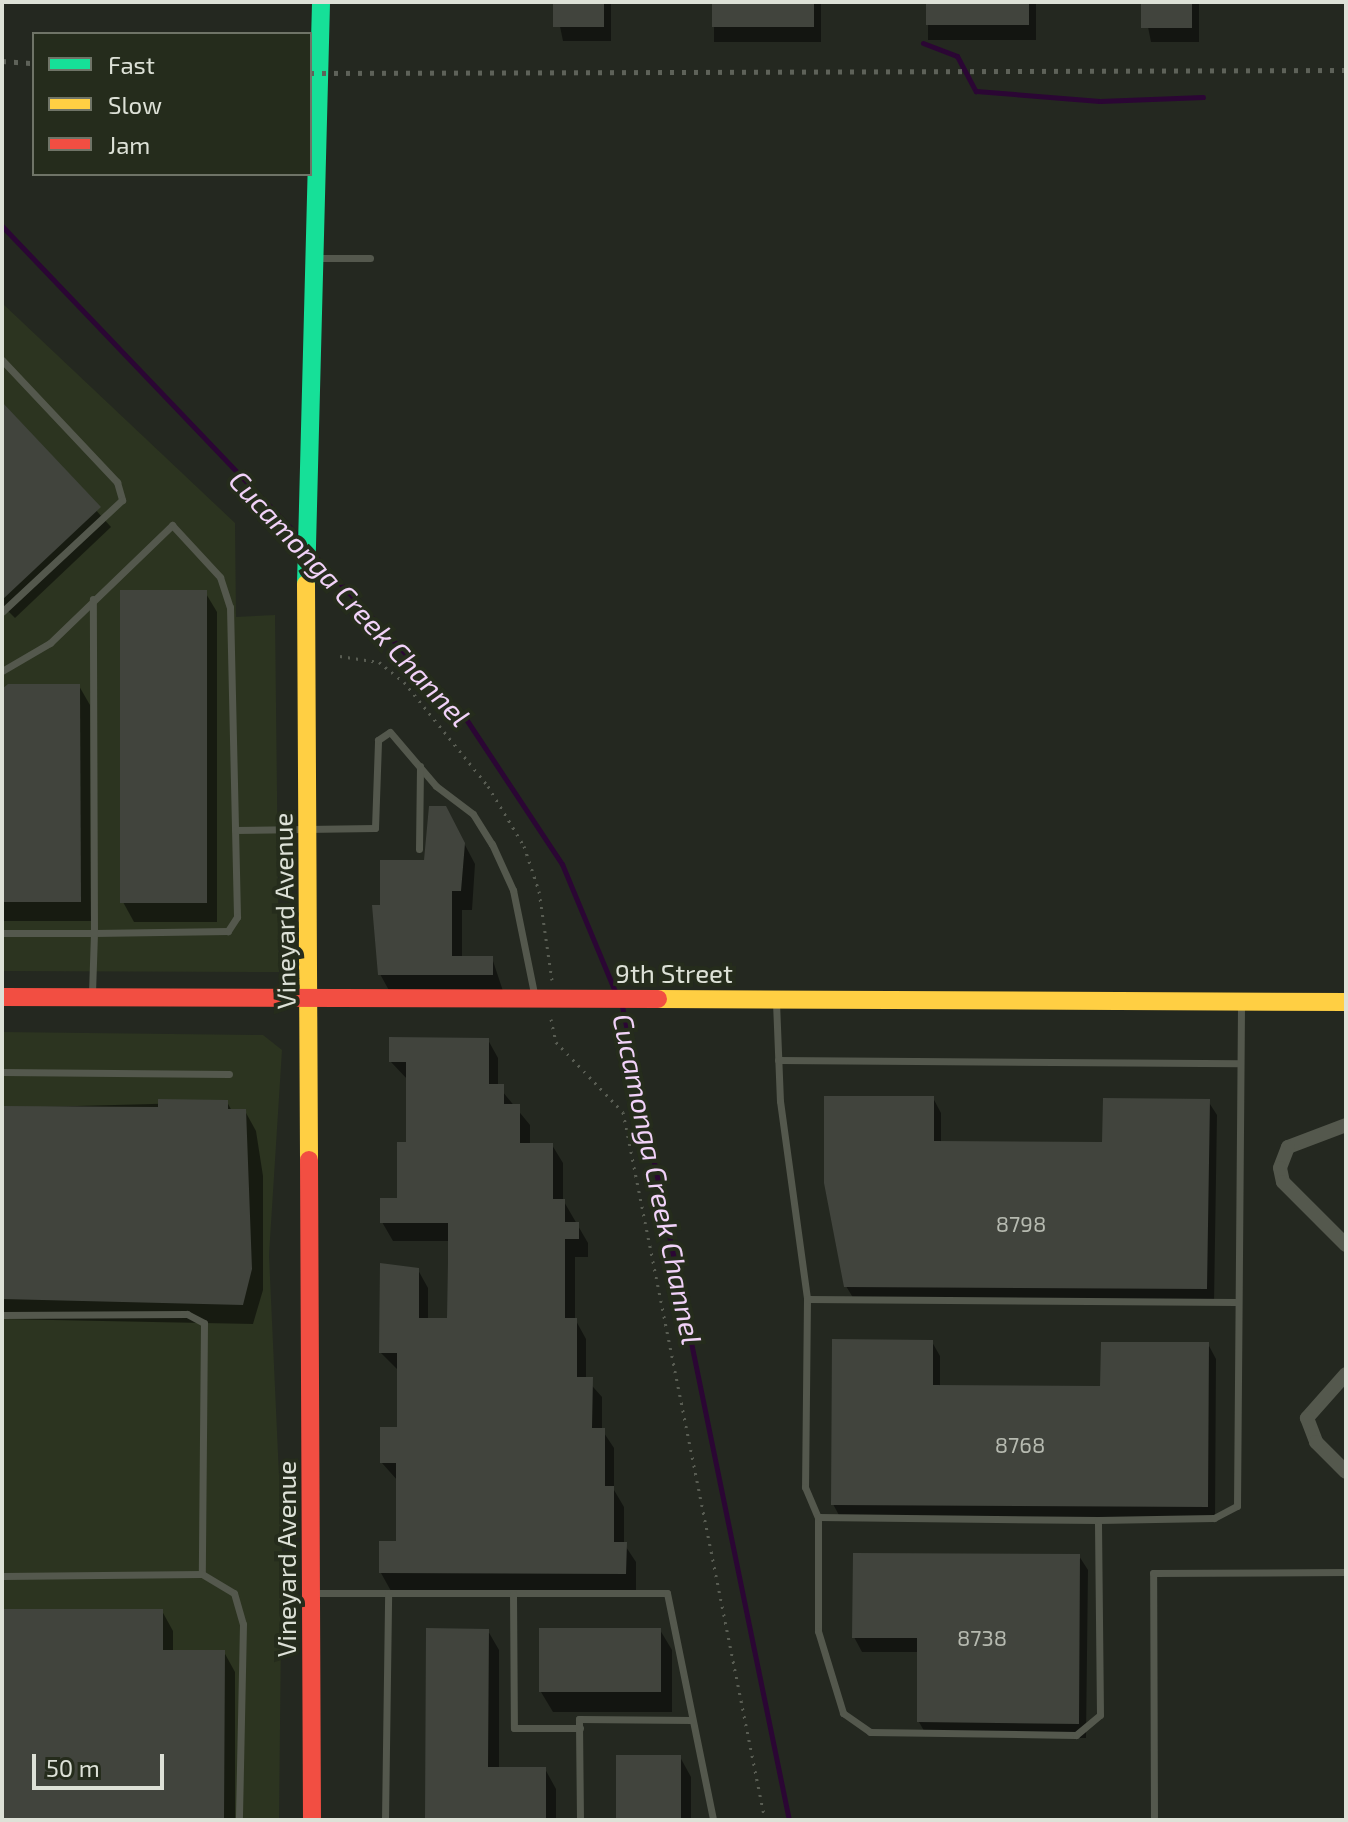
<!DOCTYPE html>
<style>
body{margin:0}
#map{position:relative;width:1348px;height:1822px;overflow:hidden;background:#242820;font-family:"Exo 2",sans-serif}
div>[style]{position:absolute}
.built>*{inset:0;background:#2c3420}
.shadow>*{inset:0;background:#0007;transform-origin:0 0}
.stream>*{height:5px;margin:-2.5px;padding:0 2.5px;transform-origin:2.5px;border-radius:2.5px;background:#2b0634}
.building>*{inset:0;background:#41443d;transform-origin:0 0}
.path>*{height:3px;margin-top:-1.5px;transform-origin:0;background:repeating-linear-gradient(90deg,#595d53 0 2px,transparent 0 8px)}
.lane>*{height:7px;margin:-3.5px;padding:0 3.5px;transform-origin:3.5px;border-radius:3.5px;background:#54584d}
.street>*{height:14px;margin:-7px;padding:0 7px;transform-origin:7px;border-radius:7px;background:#54584d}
.fast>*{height:18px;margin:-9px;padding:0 9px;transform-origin:9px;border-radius:9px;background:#16e098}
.slow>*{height:18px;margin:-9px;padding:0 9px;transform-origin:9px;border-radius:9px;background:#ffcf43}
.jam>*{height:18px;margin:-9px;padding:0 9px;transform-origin:9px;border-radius:9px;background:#f24e42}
.rail>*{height:5px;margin-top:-2.5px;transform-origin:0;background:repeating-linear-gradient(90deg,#5e6259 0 4px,transparent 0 12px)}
span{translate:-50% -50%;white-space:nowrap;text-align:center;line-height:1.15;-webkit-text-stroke:8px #252c1c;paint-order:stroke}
.number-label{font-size:22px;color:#b6bab0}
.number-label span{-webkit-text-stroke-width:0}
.street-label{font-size:26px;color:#dde1d7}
.water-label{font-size:28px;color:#f1d2f8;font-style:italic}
.frame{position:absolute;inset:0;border:4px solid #dde1d7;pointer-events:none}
.legend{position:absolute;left:32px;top:32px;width:280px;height:144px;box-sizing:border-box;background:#252c1c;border:2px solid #6f7467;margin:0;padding:10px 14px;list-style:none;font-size:24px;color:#dde1d7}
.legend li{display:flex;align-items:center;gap:16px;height:40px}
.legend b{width:40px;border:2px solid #6f7467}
.scale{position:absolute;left:32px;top:1754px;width:132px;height:36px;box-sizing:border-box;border:4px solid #dde1d7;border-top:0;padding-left:10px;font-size:24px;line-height:28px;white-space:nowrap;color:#dde1d7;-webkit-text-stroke:6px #252c1c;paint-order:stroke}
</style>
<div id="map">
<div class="built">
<i style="clip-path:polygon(2px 303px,235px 523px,236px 617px,275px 615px,279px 972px,2px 971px)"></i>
<i style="clip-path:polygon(2px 1032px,263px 1035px,282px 1050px,269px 1255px,282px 1542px,279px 1820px,2px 1820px)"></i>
</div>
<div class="shadow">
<i style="clip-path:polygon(555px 2px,611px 2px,611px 41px,563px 41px)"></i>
<i style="left:714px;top:2px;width:107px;height:40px"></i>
<i style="left:928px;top:2px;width:108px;height:38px"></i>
<i style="clip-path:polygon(1143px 2px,1199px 2px,1199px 42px,1151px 42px)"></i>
<i style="clip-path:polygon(2px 405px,111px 527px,15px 618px,2px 605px)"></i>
<i style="clip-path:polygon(205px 592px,217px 612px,217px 922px,134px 922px,123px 902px)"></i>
<i style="clip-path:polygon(79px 686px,90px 705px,91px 921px,2px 921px,2px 692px)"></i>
<i style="clip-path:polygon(456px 828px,475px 864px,472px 910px,462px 910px,462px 958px,492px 958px,504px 994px,391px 994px,380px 974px,382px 907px)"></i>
<i style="clip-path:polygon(488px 1040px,498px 1058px,498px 1086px,530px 1125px,530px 1145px,552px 1145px,563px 1163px,563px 1200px,588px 1243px,588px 1257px,575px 1257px,575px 1319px,586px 1339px,586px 1379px,602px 1397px,602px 1430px,614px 1448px,614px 1490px,624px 1507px,624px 1544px,636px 1562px,636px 1592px,391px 1591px,381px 1573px,398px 1543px,398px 1481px,382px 1463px,399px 1429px,399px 1371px,381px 1353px,418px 1270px,428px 1288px,428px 1320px,448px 1320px,450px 1241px,393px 1241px,382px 1222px,399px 1200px,408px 1144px,408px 1080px,391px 1062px)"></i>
<i style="clip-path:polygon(933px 1098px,941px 1113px,941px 1143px,1104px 1144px,1208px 1101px,1217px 1115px,1214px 1303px,855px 1301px,846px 1286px)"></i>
<i style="clip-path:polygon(227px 1102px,232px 1111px,245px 1111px,256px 1131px,263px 1176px,263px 1290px,253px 1324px,2px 1319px,2px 1108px)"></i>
<i style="clip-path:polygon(932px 1342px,940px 1356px,940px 1387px,1102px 1388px,1208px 1344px,1216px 1359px,1215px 1521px,841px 1519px,833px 1504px)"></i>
<i style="clip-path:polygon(1079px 1556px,1088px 1570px,1086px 1738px,927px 1736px,919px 1722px,919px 1652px,862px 1652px,854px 1637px)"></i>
<i style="clip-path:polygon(2px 1611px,162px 1611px,173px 1631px,173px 1652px,224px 1652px,235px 1672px,235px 1820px,2px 1820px)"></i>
<i style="clip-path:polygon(660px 1630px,672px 1650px,672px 1712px,553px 1712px,541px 1692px)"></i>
<i style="clip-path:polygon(488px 1631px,499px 1650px,499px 1769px,545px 1769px,556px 1789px,556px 1820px,427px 1820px)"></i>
<i style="clip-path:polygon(680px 1757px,691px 1777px,691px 1820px,618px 1820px)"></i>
</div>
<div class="stream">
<i style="left:923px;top:43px;width:36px;rotate:21deg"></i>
<i style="left:957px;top:56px;width:40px;rotate:62deg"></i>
<i style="left:976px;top:91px;width:124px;rotate:4.6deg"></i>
<i style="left:1100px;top:101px;width:103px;rotate:-2.2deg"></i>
<i style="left:2px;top:226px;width:427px;rotate:46.3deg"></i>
<i style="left:314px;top:555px;width:224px;rotate:47.2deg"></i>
<i style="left:466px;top:719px;width:174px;rotate:56.5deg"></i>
<i style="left:562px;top:864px;width:141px;rotate:67.4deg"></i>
<i style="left:622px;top:1006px;width:831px;rotate:78.41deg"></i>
</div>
<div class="building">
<i style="left:553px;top:2px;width:51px;height:25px"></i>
<i style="left:712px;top:2px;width:102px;height:25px"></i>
<i style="left:926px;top:2px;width:103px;height:23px"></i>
<i style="left:1141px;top:2px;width:51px;height:26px"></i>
<i style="clip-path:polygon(2px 402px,101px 507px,2px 600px)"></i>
<i style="left:207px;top:590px;width:313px;height:87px;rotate:90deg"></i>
<i style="clip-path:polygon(8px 684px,80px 684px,81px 902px,2px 902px,2px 689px)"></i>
<i style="clip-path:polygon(429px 806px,446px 806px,465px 843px,461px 891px,452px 891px,452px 956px,493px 956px,493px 975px,378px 975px,372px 905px,380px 905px,380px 860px,424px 860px)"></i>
<i style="clip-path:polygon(389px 1037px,489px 1038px,489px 1084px,504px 1084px,504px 1104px,520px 1104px,520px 1143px,553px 1143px,553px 1199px,565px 1199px,565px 1222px,579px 1222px,579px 1239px,565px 1239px,565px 1318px,577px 1318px,577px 1377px,593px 1377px,592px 1428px,605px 1428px,605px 1486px,614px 1486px,614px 1542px,627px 1542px,626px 1574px,379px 1573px,379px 1541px,396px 1541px,396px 1463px,380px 1463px,380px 1427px,397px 1427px,397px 1353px,379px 1353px,380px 1263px,419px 1268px,419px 1318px,447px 1318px,448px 1262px,448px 1223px,380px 1223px,380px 1198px,397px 1198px,397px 1142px,406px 1142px,406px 1062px,389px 1062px)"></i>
<i style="clip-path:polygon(824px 1096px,934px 1096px,934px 1141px,1102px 1142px,1103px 1098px,1210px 1099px,1207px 1289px,844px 1287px,824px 1183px)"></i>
<i style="clip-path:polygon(158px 1099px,228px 1100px,228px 1109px,246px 1109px,252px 1269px,243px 1305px,2px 1299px,2px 1106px,158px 1107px)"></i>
<i style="clip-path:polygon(832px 1339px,933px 1340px,933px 1385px,1100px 1386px,1101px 1342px,1209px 1342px,1208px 1507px,831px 1505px)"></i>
<i style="clip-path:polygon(853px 1553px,1080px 1554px,1079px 1724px,917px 1722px,917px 1638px,852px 1638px)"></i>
<i style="clip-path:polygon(2px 1609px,163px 1609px,163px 1650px,225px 1650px,224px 1820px,2px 1820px)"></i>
<i style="clip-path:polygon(426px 1628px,489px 1629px,488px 1767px,546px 1767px,546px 1820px,425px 1820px)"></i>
<i style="left:539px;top:1628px;width:122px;height:64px"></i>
<i style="left:616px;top:1755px;width:65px;height:65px"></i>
</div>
<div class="path">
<i style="left:340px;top:656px;width:39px;rotate:9deg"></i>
<i style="left:379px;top:662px;width:32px;rotate:39deg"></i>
<i style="left:404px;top:682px;width:134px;rotate:51.1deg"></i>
<i style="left:488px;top:786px;width:70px;rotate:59deg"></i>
<i style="left:524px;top:846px;width:47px;rotate:71.6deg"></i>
<i style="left:539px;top:891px;width:90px;rotate:81.7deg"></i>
<i style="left:551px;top:1019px;width:24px;rotate:78deg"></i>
<i style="left:556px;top:1042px;width:97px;rotate:46.3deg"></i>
<i style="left:623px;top:1112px;width:722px;rotate:78.66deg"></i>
</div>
<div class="lane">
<i style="left:316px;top:258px;width:54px"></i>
<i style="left:2px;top:360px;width:168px;rotate:46.7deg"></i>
<i style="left:117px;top:482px;width:19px;rotate:74deg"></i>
<i style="left:122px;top:500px;width:164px;rotate:137deg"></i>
<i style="left:2px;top:671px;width:56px;rotate:-30.3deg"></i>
<i style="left:50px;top:643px;width:170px;rotate:-44deg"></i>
<i style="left:172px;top:525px;width:71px;rotate:47.3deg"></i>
<i style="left:220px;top:577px;width:32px;rotate:72deg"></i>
<i style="left:230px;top:607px;width:310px;rotate:88.7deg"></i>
<i style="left:237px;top:917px;width:17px;rotate:123deg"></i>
<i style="left:228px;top:931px;width:134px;rotate:179.1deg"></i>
<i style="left:94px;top:933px;width:61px;rotate:91.9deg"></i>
<i style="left:235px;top:830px;width:140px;rotate:-0.8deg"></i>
<i style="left:375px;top:828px;width:88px;rotate:-88deg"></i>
<i style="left:378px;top:740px;width:14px;rotate:-34deg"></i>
<i style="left:390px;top:732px;width:71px;rotate:49.6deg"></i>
<i style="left:436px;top:786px;width:46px;rotate:37.1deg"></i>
<i style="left:473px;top:814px;width:36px;rotate:58deg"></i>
<i style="left:492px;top:844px;width:51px;rotate:65.5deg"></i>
<i style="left:513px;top:890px;width:110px;rotate:78.5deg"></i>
<i style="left:419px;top:849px;width:83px;rotate:-89.3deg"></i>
<i style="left:2px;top:933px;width:92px"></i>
<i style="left:94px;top:933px;width:334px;rotate:-90.2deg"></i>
<i style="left:776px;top:1002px;width:99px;rotate:87.7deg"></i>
<i style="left:780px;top:1101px;width:200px;rotate:82.2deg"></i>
<i style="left:807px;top:1299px;width:188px;rotate:90.6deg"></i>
<i style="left:805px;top:1487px;width:33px;rotate:67deg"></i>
<i style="left:818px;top:1517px;width:114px;rotate:90deg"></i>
<i style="left:818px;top:1631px;width:86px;rotate:73deg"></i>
<i style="left:843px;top:1713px;width:33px;rotate:35deg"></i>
<i style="left:870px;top:1732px;width:206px;rotate:0.8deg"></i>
<i style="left:1076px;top:1735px;width:31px;rotate:-40deg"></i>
<i style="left:1100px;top:1715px;width:195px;rotate:-90.6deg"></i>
<i style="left:1098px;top:1520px;width:280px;rotate:-179.4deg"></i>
<i style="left:778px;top:1060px;width:462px;rotate:0.4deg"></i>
<i style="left:2px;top:1072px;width:227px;rotate:0.5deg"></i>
<i style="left:807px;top:1299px;width:429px;rotate:0.4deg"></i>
<i style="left:2px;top:1315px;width:185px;rotate:-0.3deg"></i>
<i style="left:187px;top:1314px;width:19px;rotate:28deg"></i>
<i style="left:204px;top:1323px;width:251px;rotate:90.5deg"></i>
<i style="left:202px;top:1574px;width:37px;rotate:31deg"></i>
<i style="left:234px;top:1593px;width:32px;rotate:74deg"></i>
<i style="left:243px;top:1624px;width:196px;rotate:91.2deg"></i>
<i style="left:1098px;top:1520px;width:116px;rotate:-1deg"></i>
<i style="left:1214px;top:1518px;width:26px;rotate:-28deg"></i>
<i style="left:1237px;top:1506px;width:503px;rotate:-89.54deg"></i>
<i style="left:2px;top:1576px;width:200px;rotate:-0.6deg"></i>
<i style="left:317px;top:1593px;width:350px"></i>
<i style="left:667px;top:1593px;width:232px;rotate:78.5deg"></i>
<i style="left:513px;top:1594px;width:134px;rotate:89.6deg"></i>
<i style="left:514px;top:1728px;width:66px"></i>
<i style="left:385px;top:1820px;width:227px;rotate:-89.2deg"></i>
<i style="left:580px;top:1820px;width:101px;rotate:-90.6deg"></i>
<i style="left:579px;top:1719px;width:113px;rotate:0.5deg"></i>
<i style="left:1154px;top:1820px;width:247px;rotate:-90.2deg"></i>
<i style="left:1153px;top:1573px;width:193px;rotate:-0.3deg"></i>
</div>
<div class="street">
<i style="left:1346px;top:1125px;width:62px;rotate:159.2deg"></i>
<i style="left:1288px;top:1147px;width:22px;rotate:111deg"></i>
<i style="left:1280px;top:1168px;width:14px;rotate:78deg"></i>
<i style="left:1283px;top:1182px;width:89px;rotate:45deg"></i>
<i style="left:1346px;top:1374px;width:59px;rotate:131.6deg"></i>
<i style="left:1307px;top:1418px;width:26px;rotate:69deg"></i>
<i style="left:1316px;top:1442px;width:42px;rotate:45deg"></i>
</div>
<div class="fast">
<i style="left:306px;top:584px;width:582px;rotate:-88.52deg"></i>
</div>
<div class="slow">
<i style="left:306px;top:584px;width:576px;rotate:89.7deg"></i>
<i style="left:658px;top:999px;width:688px;rotate:0.25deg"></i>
</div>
<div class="jam">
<i style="left:2px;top:997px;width:656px;rotate:0.17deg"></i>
<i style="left:309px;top:1160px;width:660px;rotate:89.74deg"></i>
</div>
<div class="rail">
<i style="left:2px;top:61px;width:32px;rotate:4deg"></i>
<i style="left:310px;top:73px;width:1036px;rotate:-0.17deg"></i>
</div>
<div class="number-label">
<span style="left:1021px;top:1224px">8798</span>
<span style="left:1020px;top:1445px">8768</span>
<span style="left:982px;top:1638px">8738</span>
</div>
<div class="street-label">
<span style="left:284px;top:911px;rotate:-91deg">Vineyard Avenue</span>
<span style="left:674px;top:973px">9th Street</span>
<span style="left:286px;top:1559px;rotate:-90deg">Vineyard Avenue</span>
</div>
<div class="water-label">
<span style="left:350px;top:598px;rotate:47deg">Cucamonga Creek Channel</span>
<span style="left:658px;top:1179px;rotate:78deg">Cucamonga Creek Channel</span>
</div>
<div class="frame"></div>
<ul class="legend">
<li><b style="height:10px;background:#16e098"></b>Fast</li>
<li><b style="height:10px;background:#ffcf43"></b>Slow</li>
<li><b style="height:10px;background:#f24e42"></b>Jam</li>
</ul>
<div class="scale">50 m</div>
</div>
